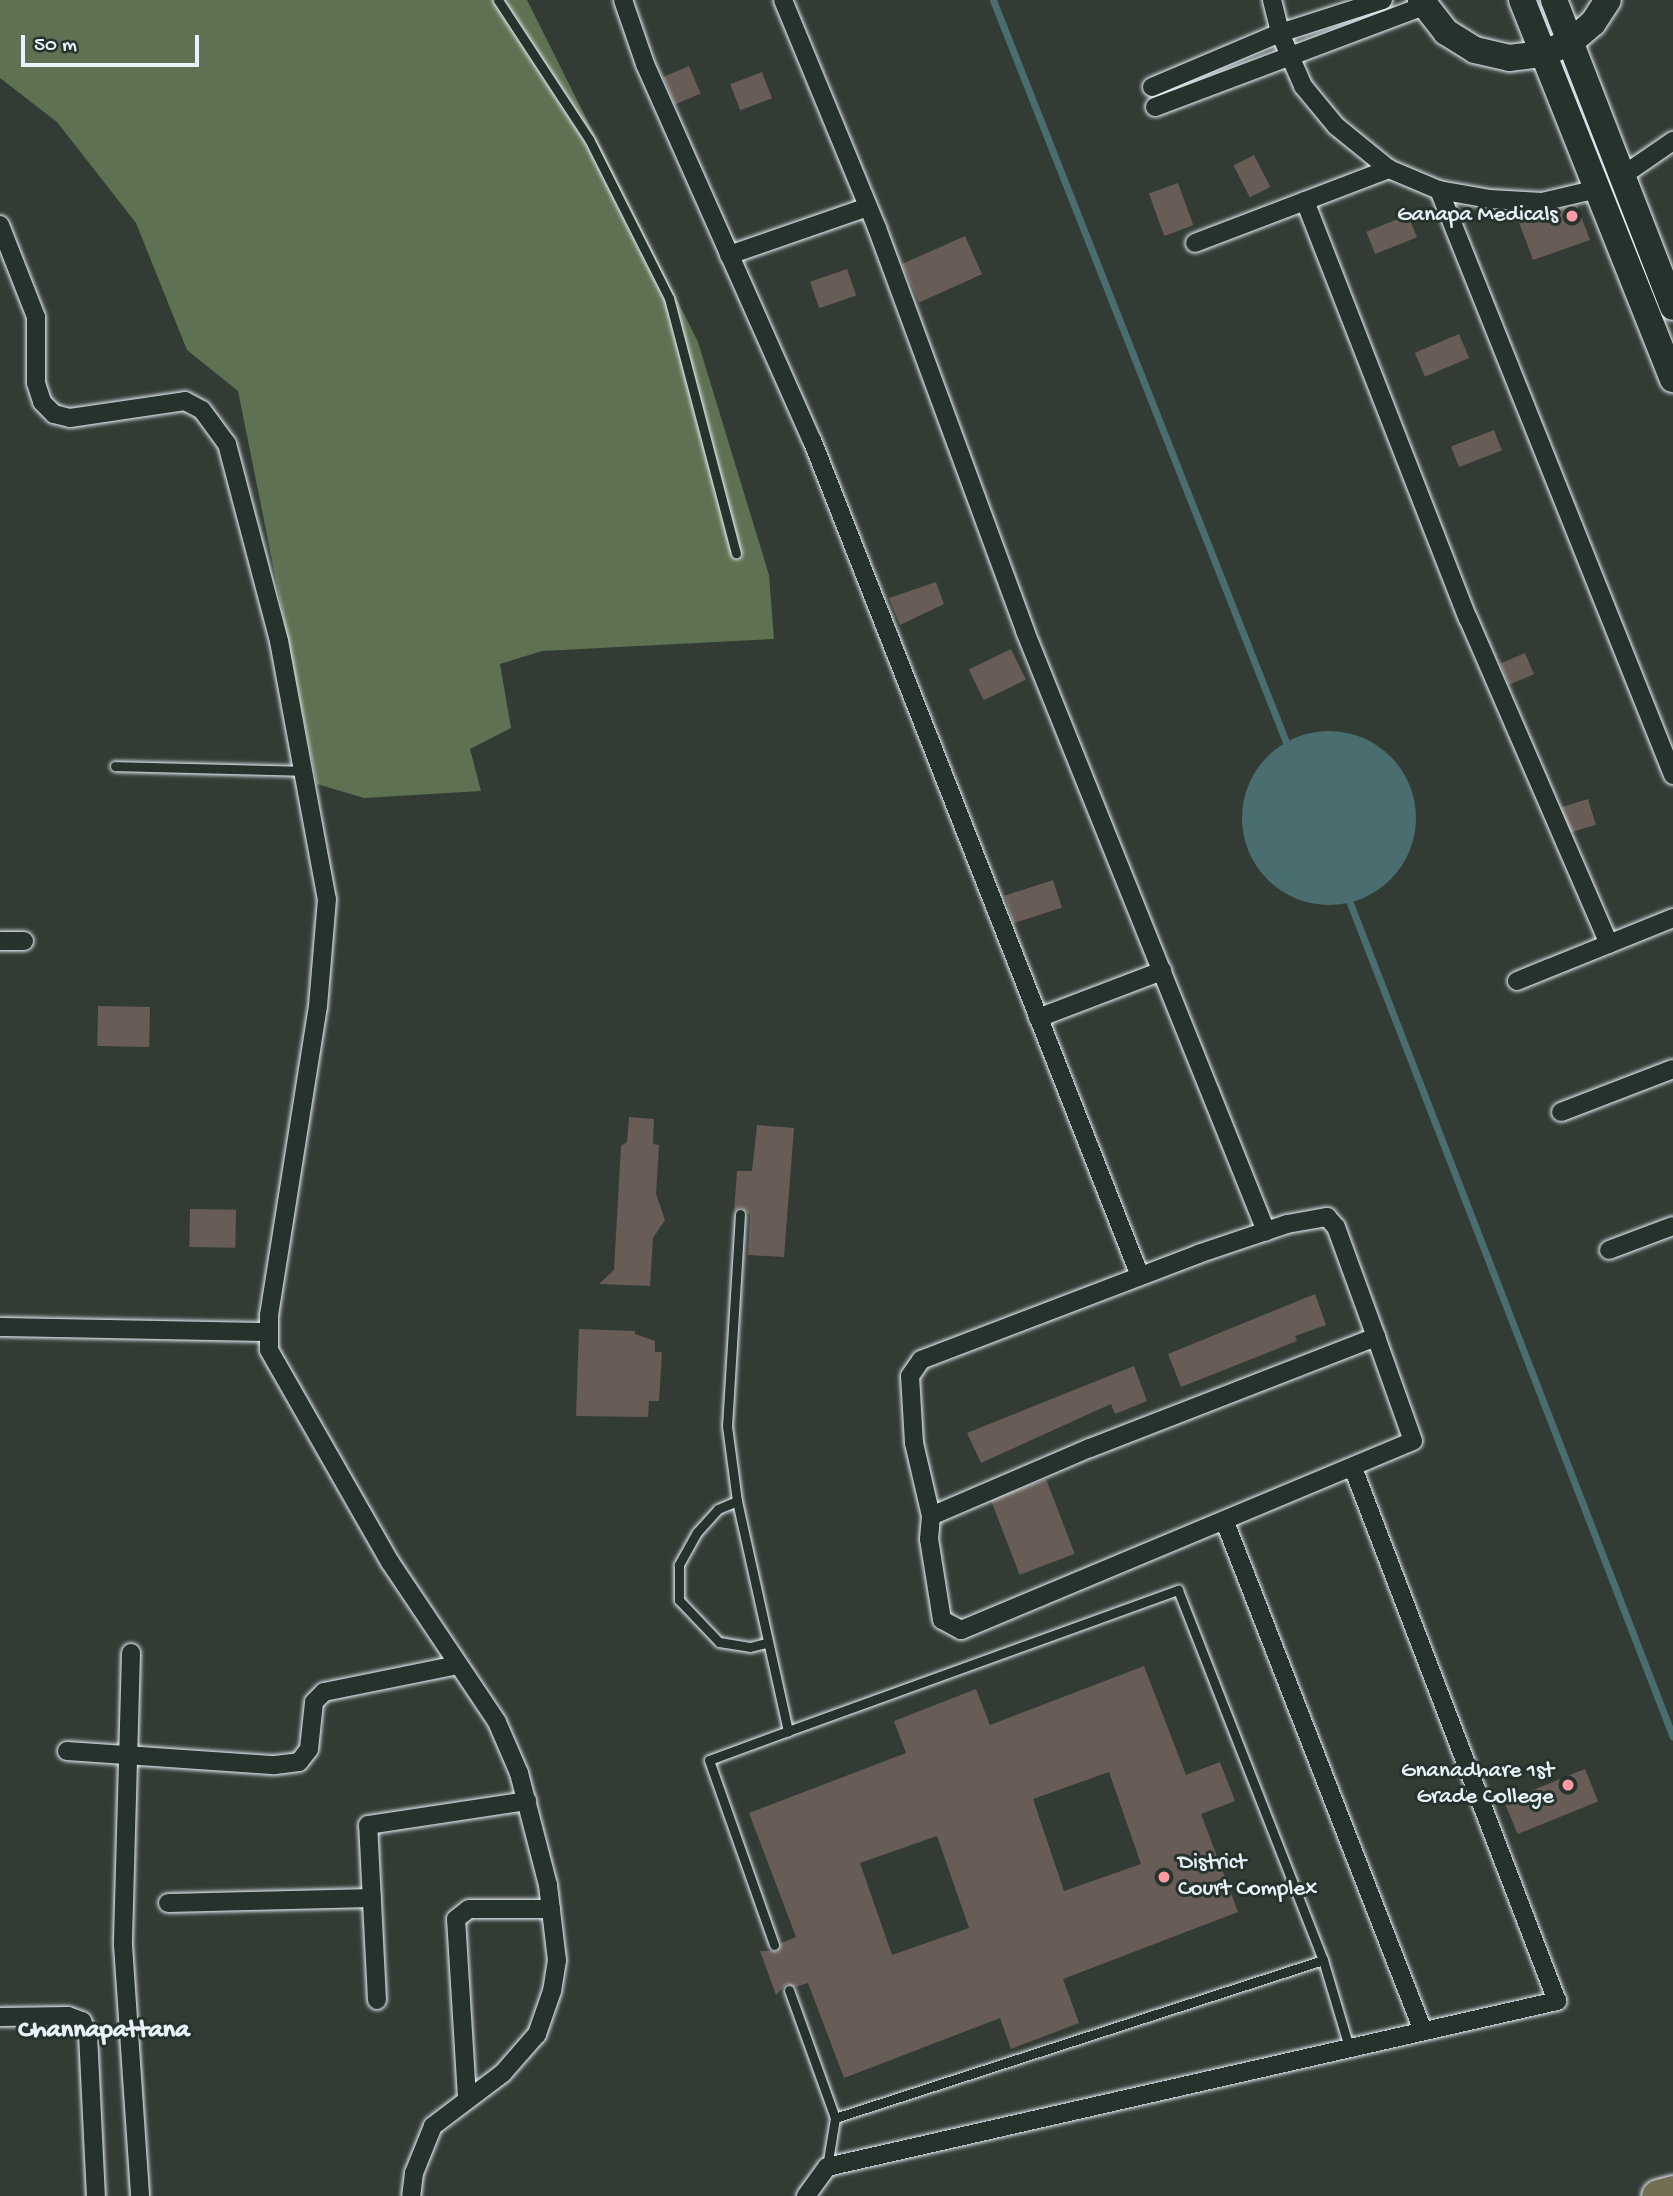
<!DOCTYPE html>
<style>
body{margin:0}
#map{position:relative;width:1673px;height:2196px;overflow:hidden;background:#333b35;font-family:"Gochi Hand",sans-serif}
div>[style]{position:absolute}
.green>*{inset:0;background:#5f7153}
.water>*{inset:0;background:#4a6e70}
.round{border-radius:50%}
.stream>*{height:7px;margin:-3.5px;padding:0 3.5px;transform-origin:3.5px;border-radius:3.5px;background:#4a6e70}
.building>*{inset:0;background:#675c56;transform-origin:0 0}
.roads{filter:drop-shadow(0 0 2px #e8f1f8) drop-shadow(0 0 2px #e8f1f8)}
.lane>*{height:9px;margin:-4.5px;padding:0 4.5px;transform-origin:4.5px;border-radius:4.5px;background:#26332d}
.street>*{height:18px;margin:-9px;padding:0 9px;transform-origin:9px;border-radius:9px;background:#26332d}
.secondary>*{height:26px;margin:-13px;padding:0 13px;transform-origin:13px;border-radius:13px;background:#26332d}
.highway>*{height:33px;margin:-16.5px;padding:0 16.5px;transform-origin:16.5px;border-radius:16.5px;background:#726e52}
.dots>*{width:19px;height:19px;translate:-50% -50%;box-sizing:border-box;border:4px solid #26332d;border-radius:50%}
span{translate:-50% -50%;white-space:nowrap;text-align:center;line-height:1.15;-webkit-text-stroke:6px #26332d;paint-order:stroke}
.poi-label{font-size:23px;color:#e8f1f8}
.right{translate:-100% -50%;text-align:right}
.left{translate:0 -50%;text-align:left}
.quarter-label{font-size:26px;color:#e8f1f8;font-weight:700}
.scale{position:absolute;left:21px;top:35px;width:178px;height:32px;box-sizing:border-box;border:4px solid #e8f1f8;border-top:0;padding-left:9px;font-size:21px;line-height:24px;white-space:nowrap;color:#e8f1f8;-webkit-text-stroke:5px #26332d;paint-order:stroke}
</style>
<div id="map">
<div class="green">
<i style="clip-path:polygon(0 0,527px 0,698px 342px,769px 575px,774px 639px,542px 651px,500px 664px,511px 728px,470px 749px,481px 791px,364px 798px,317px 784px,238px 391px,187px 350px,136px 223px,57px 122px,0 78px)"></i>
</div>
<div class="water">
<i class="round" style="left:1242px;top:731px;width:174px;height:174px"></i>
</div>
<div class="stream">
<i style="left:993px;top:0;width:798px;rotate:68.45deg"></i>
<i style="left:1350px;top:903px;width:894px;rotate:68.83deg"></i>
</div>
<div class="building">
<i style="left:689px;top:66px;width:30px;height:28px;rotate:67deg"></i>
<i style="left:762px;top:72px;width:28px;height:34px;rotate:69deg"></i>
<i style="left:1254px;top:155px;width:36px;height:23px;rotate:63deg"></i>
<i style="left:1178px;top:183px;width:45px;height:31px;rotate:70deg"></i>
<i style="clip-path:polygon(1577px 206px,1590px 240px,1533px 260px,1517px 217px)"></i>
<i style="left:1408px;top:215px;width:24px;height:45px;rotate:68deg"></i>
<i style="left:965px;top:236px;width:42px;height:69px;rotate:66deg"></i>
<i style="left:847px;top:269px;width:28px;height:39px;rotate:71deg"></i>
<i style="left:1459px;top:334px;width:26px;height:48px;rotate:67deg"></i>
<i style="left:1494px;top:430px;width:22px;height:46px;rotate:69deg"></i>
<i style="clip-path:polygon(936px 582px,944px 604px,900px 625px,889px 598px)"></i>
<i style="left:1011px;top:649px;width:34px;height:47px;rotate:64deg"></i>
<i style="left:1525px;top:653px;width:23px;height:27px;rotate:67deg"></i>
<i style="left:1588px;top:799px;width:27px;height:28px;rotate:73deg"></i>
<i style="left:1053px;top:880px;width:29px;height:51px;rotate:72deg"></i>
<i style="left:98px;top:1006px;width:52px;height:40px;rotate:1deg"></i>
<i style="clip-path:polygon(629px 1117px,654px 1119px,653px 1144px,659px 1145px,656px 1194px,665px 1220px,653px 1238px,650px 1286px,599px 1284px,614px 1270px,621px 1146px,627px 1142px)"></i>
<i style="clip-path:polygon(757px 1125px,794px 1128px,784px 1257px,748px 1255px,750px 1215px,741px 1207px,734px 1211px,737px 1171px,752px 1171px)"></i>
<i style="left:190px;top:1209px;width:46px;height:38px;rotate:1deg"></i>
<i style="clip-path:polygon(1315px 1294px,1326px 1325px,1295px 1336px,1297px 1341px,1181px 1387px,1168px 1354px)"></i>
<i style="clip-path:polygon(579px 1329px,635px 1331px,635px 1334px,655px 1341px,655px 1352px,662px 1352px,659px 1401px,649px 1401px,648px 1417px,576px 1416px)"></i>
<i style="clip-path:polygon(1134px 1366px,1147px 1401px,1115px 1414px,1111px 1404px,981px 1463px,967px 1433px)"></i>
<i style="left:1046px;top:1479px;width:80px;height:59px;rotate:69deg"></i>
<i style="clip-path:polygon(evenodd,1144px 1666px,1186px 1775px,1220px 1762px,1235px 1801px,1201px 1814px,1238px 1912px,1063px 1979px,1079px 2023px,1011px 2049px,1000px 2018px,844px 2078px,808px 1983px,795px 1987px,786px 1984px,776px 1995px,760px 1951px,777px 1951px,781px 1943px,796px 1937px,749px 1813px,906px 1753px,894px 1721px,976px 1689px,990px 1725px,1144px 1666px,1109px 1772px,1141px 1864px,1064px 1891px,1033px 1799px,1109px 1772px,1144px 1666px,937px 1836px,969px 1928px,892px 1955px,860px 1863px,937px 1836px)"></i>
<i style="left:1585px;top:1769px;width:35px;height:87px;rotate:68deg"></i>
</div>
<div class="roads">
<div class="lane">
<i style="left:498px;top:0;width:166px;rotate:56.8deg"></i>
<i style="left:589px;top:139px;width:178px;rotate:63.3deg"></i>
<i style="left:669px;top:298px;width:264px;rotate:75.3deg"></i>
<i style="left:115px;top:766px;width:190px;rotate:1.5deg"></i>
<i style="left:740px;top:1214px;width:212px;rotate:93.5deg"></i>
<i style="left:727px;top:1426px;width:76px;rotate:82.4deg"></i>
<i style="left:737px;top:1501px;width:236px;rotate:77.5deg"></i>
<i style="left:788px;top:1731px;width:84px;rotate:159.8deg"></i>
<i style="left:709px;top:1760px;width:196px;rotate:70.6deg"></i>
<i style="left:737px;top:1501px;width:21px;rotate:157deg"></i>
<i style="left:718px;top:1509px;width:31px;rotate:132deg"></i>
<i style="left:697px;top:1532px;width:38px;rotate:119deg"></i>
<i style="left:679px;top:1565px;width:35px;rotate:90deg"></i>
<i style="left:679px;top:1600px;width:58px;rotate:46.4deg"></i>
<i style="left:719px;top:1642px;width:31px;rotate:9deg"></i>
<i style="left:750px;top:1647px;width:16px;rotate:-14deg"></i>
<i style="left:788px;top:1731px;width:415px;rotate:-19.9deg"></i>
<i style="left:1178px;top:1590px;width:397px;rotate:68.6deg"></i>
<i style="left:1323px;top:1960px;width:91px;rotate:73.4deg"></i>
<i style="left:789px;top:1990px;width:136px;rotate:70.2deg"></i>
<i style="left:835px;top:2118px;width:50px;rotate:99.3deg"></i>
<i style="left:835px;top:2118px;width:513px;rotate:-17.94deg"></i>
</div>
<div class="street">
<i style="left:623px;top:0;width:68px;rotate:71deg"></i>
<i style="left:645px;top:64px;width:411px;rotate:66.1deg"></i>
<i style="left:812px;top:440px;width:898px;rotate:68.58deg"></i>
<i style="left:783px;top:0;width:247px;rotate:67.6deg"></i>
<i style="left:877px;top:228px;width:429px;rotate:69.8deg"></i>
<i style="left:1025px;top:631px;width:647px;rotate:68.12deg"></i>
<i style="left:1272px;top:0;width:34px;rotate:76deg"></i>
<i style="left:1280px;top:33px;width:58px;rotate:66.5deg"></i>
<i style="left:1303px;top:86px;width:52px;rotate:50.5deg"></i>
<i style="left:1336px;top:126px;width:68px;rotate:39.1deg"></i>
<i style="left:1389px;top:169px;width:54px;rotate:22.8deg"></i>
<i style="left:1439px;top:190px;width:52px;rotate:10deg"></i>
<i style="left:1490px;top:199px;width:52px;rotate:3.3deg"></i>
<i style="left:1542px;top:202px;width:57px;rotate:-13.1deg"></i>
<i style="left:1152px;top:87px;width:139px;rotate:-22.9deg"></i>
<i style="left:1280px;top:33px;width:108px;rotate:-17.8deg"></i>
<i style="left:1155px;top:107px;width:287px;rotate:-20.6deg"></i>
<i style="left:1622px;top:176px;width:62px;rotate:-34.5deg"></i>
<i style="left:1439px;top:190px;width:630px;rotate:68.2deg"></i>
<i style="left:1305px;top:201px;width:448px;rotate:68.7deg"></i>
<i style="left:1468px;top:618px;width:355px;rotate:66.6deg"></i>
<i style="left:0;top:225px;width:99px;rotate:68.6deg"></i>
<i style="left:36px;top:317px;width:66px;rotate:90deg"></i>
<i style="left:36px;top:383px;width:20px;rotate:72deg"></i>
<i style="left:42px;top:402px;width:17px;rotate:45deg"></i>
<i style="left:54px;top:414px;width:16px;rotate:14deg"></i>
<i style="left:70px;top:418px;width:116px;rotate:-8.4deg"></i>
<i style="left:185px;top:401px;width:19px;rotate:28deg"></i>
<i style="left:202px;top:410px;width:42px;rotate:53.7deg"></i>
<i style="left:227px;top:444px;width:204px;rotate:75.2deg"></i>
<i style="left:279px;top:641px;width:262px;rotate:79.5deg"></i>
<i style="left:327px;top:899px;width:107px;rotate:94.8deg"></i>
<i style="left:318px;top:1006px;width:313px;rotate:99deg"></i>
<i style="left:269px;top:1315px;width:35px;rotate:90deg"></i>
<i style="left:269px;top:1350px;width:244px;rotate:60.3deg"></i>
<i style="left:390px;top:1562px;width:192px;rotate:56.2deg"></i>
<i style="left:497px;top:1722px;width:56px;rotate:66.7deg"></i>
<i style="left:519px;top:1773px;width:116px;rotate:75.5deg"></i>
<i style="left:548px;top:1885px;width:76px;rotate:83.2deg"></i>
<i style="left:557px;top:1960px;width:31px;rotate:99deg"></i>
<i style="left:552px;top:1991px;width:46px;rotate:109.2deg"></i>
<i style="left:537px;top:2034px;width:52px;rotate:131.1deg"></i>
<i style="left:503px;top:2073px;width:88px;rotate:142.9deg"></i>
<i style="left:433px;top:2126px;width:51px;rotate:112deg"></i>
<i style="left:414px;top:2173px;width:23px;rotate:97deg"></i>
<i style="left:1195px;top:243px;width:208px;rotate:-20.9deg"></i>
<i style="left:729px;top:255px;width:147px;rotate:-19.1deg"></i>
<i style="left:0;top:941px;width:24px"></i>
<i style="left:1517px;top:981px;width:168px;rotate:-22deg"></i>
<i style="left:1038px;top:1018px;width:133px;rotate:-20.8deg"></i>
<i style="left:1561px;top:1112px;width:120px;rotate:-21deg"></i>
<i style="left:1609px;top:1250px;width:68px;rotate:-20.6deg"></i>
<i style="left:0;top:1327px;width:267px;rotate:1.1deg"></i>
<i style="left:931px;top:1516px;width:75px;rotate:-103.1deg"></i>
<i style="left:914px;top:1443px;width:67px;rotate:-93.4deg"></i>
<i style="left:910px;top:1376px;width:19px;rotate:-55deg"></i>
<i style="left:921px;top:1360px;width:297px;rotate:-20.9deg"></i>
<i style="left:1198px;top:1254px;width:94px;rotate:-18.6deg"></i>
<i style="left:1287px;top:1224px;width:41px;rotate:-9.9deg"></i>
<i style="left:1327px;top:1217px;width:13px;rotate:48deg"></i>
<i style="left:1336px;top:1227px;width:117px;rotate:70deg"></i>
<i style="left:1376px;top:1337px;width:110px;rotate:70.4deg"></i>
<i style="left:1413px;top:1441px;width:490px;rotate:157.3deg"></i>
<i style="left:961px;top:1630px;width:21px;rotate:-152deg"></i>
<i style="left:942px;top:1620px;width:82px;rotate:-99.1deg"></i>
<i style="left:929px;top:1539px;width:23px;rotate:-85deg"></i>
<i style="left:931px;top:1516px;width:173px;rotate:-23.2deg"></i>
<i style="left:1090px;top:1448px;width:307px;rotate:-21.2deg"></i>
<i style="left:1225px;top:1522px;width:546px;rotate:68.74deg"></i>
<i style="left:131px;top:1653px;width:292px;rotate:91.6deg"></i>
<i style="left:123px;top:1945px;width:252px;rotate:86.1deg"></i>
<i style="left:67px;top:1751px;width:208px;rotate:3.9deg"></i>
<i style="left:275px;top:1765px;width:24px;rotate:-7deg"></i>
<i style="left:299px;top:1762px;width:16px;rotate:-52deg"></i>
<i style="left:309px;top:1749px;width:47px;rotate:-83.9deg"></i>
<i style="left:314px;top:1702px;width:14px;rotate:-45deg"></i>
<i style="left:324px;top:1692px;width:137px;rotate:-11.4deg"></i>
<i style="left:168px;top:1903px;width:204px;rotate:-1.4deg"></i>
<i style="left:377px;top:2000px;width:175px;rotate:-92.9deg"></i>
<i style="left:368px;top:1825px;width:161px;rotate:-8.6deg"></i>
<i style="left:0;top:2017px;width:68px;rotate:-0.8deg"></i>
<i style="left:68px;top:2016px;width:15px;rotate:20deg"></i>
<i style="left:82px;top:2021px;width:14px;rotate:65deg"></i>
<i style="left:88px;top:2034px;width:162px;rotate:87.2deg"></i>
<i style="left:467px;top:2098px;width:179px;rotate:-93.5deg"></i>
<i style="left:456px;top:1919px;width:16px;rotate:-38deg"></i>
<i style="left:469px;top:1909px;width:82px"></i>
<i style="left:806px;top:2196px;width:36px;rotate:-54deg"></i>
<i style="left:827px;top:2167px;width:749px;rotate:-12.81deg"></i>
<i style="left:1557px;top:2001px;width:571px;rotate:-110.94deg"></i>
</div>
<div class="secondary">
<i style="left:1421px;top:0;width:41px;rotate:52deg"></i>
<i style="left:1446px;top:32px;width:34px;rotate:32deg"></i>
<i style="left:1475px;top:50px;width:35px;rotate:13deg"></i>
<i style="left:1509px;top:58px;width:34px;rotate:-7deg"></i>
<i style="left:1543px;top:54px;width:32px;rotate:-24deg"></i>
<i style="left:1572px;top:41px;width:28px;rotate:-41deg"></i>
<i style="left:1593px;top:23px;width:27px;rotate:-57deg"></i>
<i style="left:1522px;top:0;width:408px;rotate:68.3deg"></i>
<i style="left:1554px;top:0;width:329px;rotate:68.8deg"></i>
</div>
<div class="highway">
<i style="left:1658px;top:2196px;width:16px;rotate:-15deg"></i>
</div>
</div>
<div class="dots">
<i style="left:1572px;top:216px;background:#ff9aa2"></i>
<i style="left:1568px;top:1785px;background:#ff9aa2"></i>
<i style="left:1164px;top:1877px;background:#ff9aa2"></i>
</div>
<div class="poi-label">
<span class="right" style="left:1558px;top:216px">Ganapa Medicals</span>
<span class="right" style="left:1554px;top:1785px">Gnanadhare 1st<br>Grade College</span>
<span class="left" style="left:1178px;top:1877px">District<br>Court Complex</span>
</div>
<div class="quarter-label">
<span style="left:104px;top:2032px">Channapattana</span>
</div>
<div class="scale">50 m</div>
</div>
